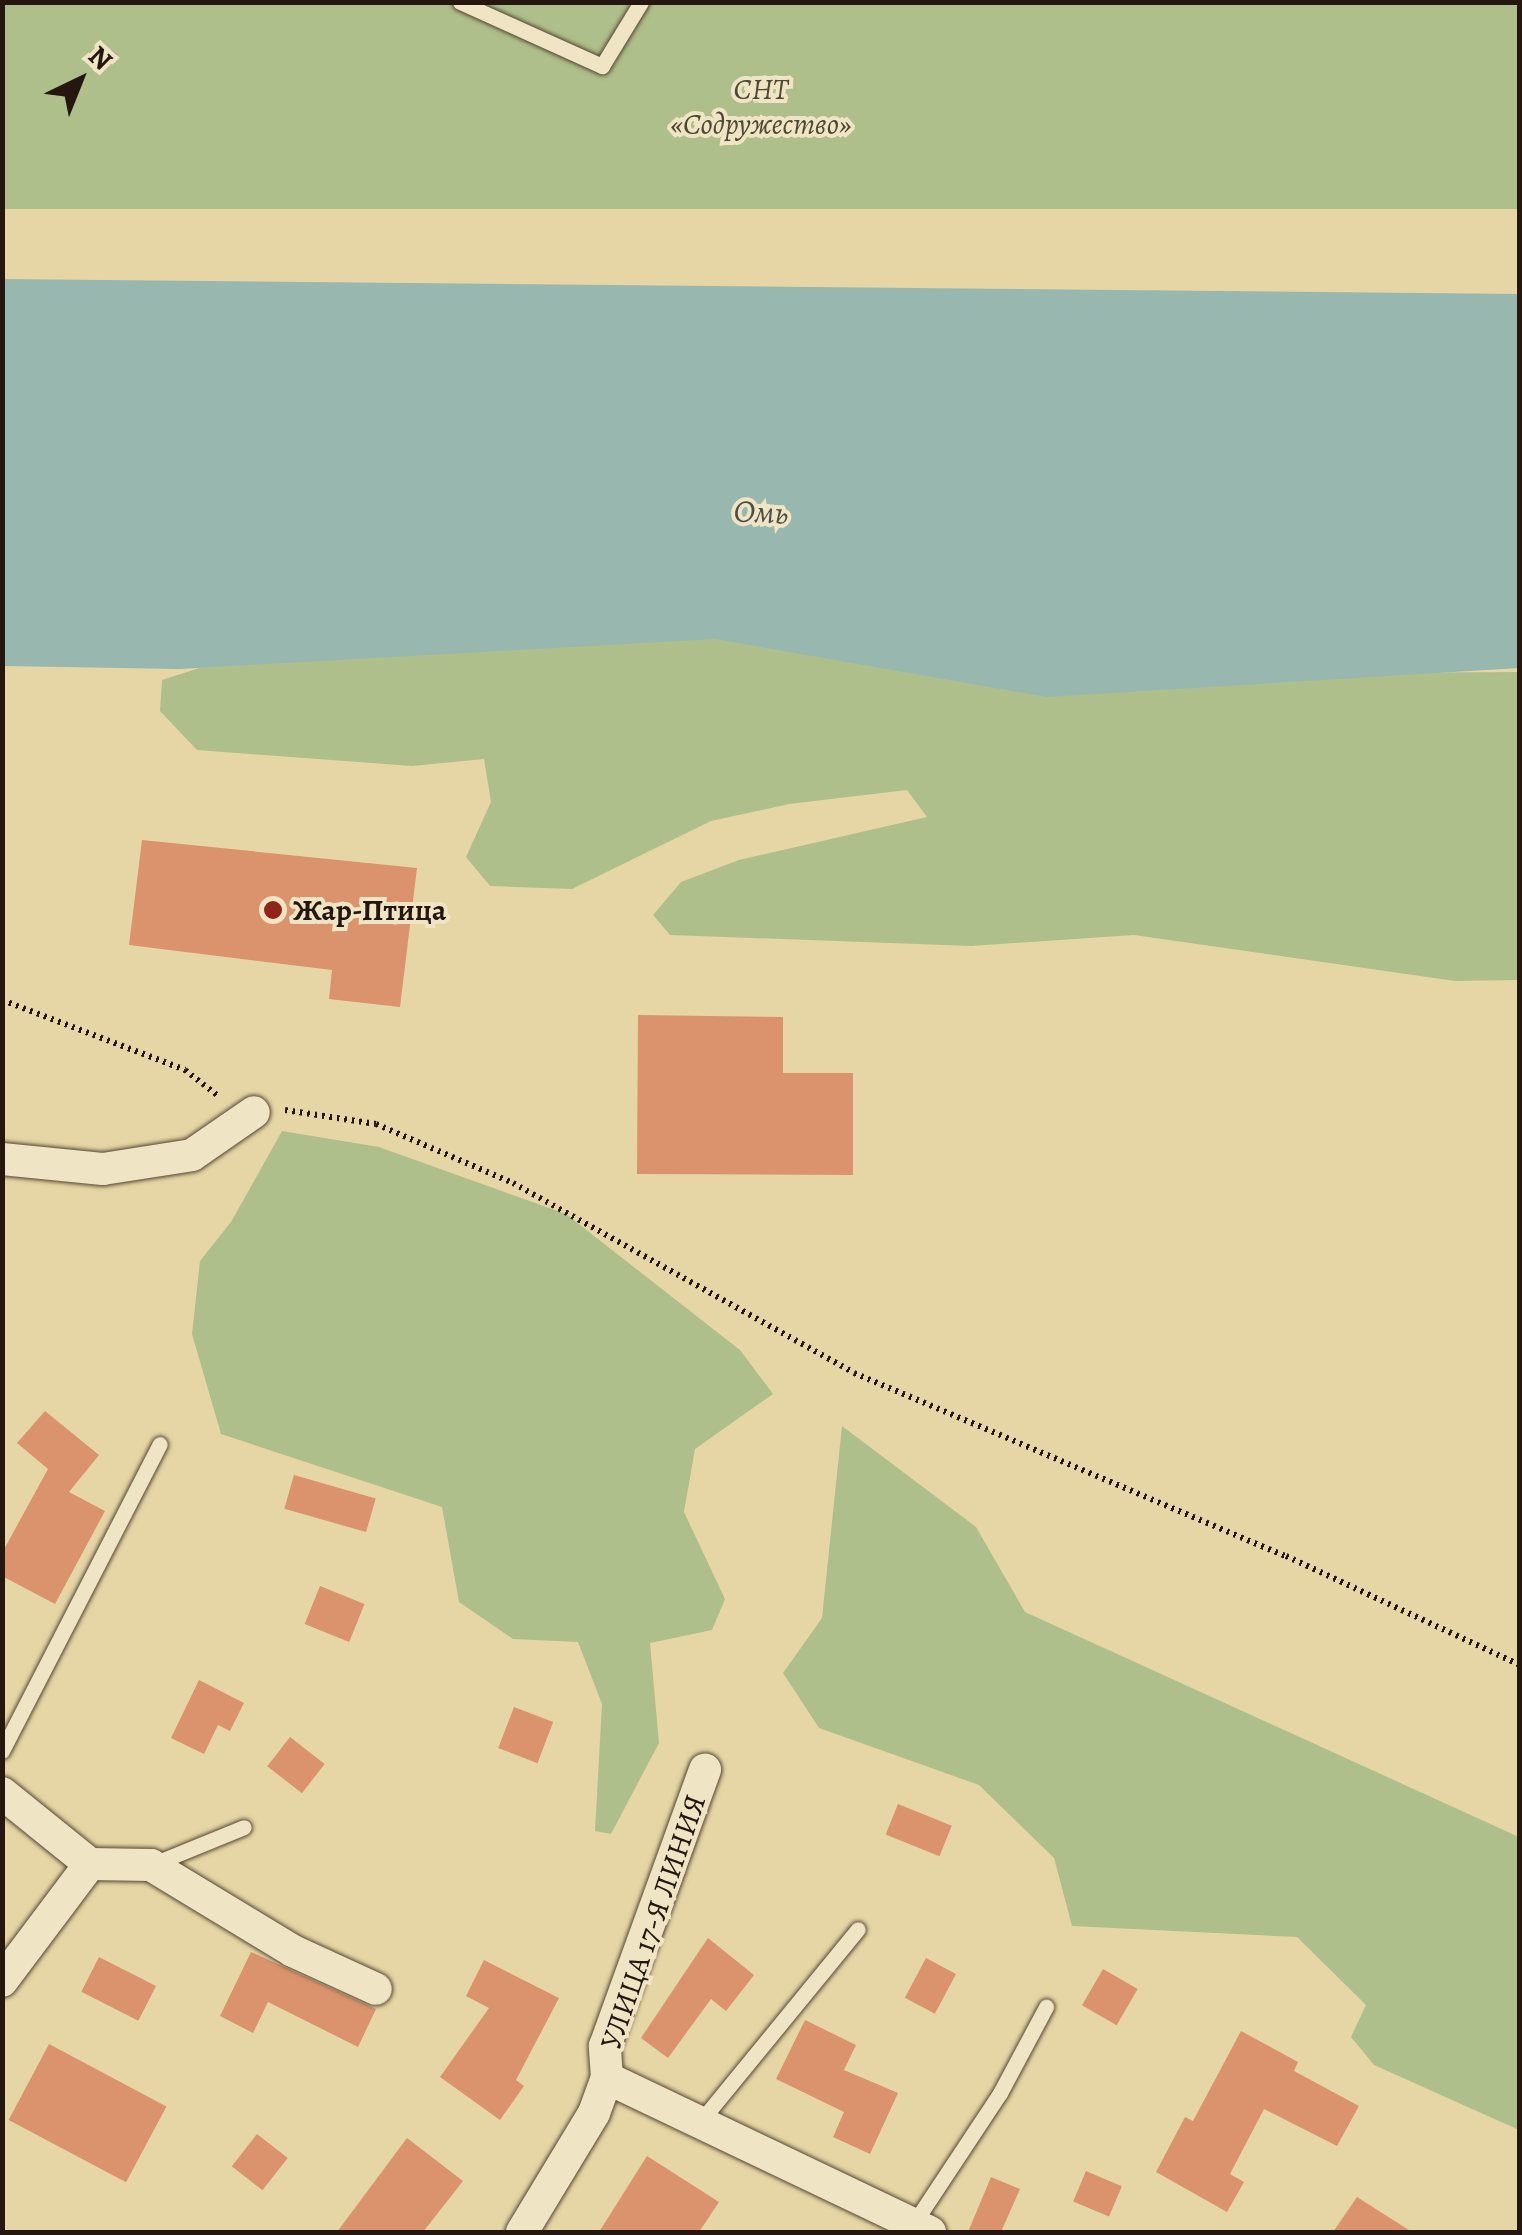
<!DOCTYPE html>
<meta charset="utf-8">
<style>
body{margin:0}
#map{position:relative;width:1522px;height:2235px;overflow:hidden;background:#e6d6a5;font-family:Alegreya,serif}
div>[style]{position:absolute}
.green>*{inset:0;background:#afbf8b;transform-origin:0 0}
.water>*{inset:0;background:#98b7af}
.building>*{inset:0;background:#da936d;transform-origin:0 0}
.path>*{height:6px;margin-top:-3px;transform-origin:0;background:repeating-linear-gradient(90deg,#25170f 0 2.5px,transparent 0 7.5px)}
.roads{filter:drop-shadow(0 0 2px #554734) drop-shadow(0 0 2px #554734)}
.service>*{height:15px;margin:-7.5px;padding:0 7.5px;transform-origin:7.5px;border-radius:7.5px;background:#efe4c4}
.minor>*{height:32px;margin:-16px;padding:0 16px;transform-origin:16px;border-radius:16px;background:#efe4c4}
.dots>*{width:28px;height:28px;translate:-50% -50%;box-sizing:border-box;border:5px solid #efe4c4;border-radius:50%}
span{translate:-50% -50%;white-space:nowrap;text-align:center;line-height:1.15;-webkit-text-stroke:8px #efe4c4;paint-order:stroke}
.park-label{font-size:30px;color:#4e4934;font-style:italic}
.poi-label{font-size:30px;color:#25170f;font-weight:700}
.left{translate:0 -50%;text-align:left}
.street-label{font-size:30px;color:#25170f}
.water-label{font-size:32px;color:#4d4f47;font-style:italic}
.frame{position:absolute;inset:0;border:5px solid #25170f;pointer-events:none}
.north{position:absolute;left:30px;top:30px;width:100px;height:100px;-webkit-text-stroke:8px #efe4c4;paint-order:stroke;rotate:43deg;font-size:28px;font-weight:700;line-height:40px;text-align:center;color:#25170f}
.north::after{content:'';display:block;margin:auto;width:35px;height:45px;background:#25170f;clip-path:polygon(50% 0,100% 100%,50% 72%,0 100%)}
</style>
<div id="map">
<div class="green">
<i style="left:3px;top:3px;width:1516px;height:206px"></i>
<i style="clip-path:polygon(694px 620px,1201px 674px,1519px 672px,1519px 980px,1455px 981px,1134px 935px,971px 946px,670px 935px,653px 915px,681px 882px,739px 860px,927px 817px,907px 790px,789px 804px,711px 821px,572px 889px,490px 886px,466px 857px,491px 802px,484px 759px,412px 766px,197px 750px,160px 711px,162px 680px,280px 642px)"></i>
<i style="clip-path:polygon(282px 1131px,379px 1147px,566px 1214px,740px 1350px,773px 1394px,695px 1449px,684px 1512px,725px 1599px,712px 1630px,650px 1643px,659px 1743px,611px 1834px,595px 1831px,602px 1704px,578px 1642px,513px 1639px,459px 1602px,442px 1507px,221px 1434px,192px 1334px,200px 1261px,231px 1222px)"></i>
<i style="clip-path:polygon(842px 1426px,976px 1527px,1025px 1612px,1519px 1837px,1519px 2130px,1374px 2065px,1351px 2037px,1366px 2005px,1297px 1937px,1072px 1926px,1054px 1858px,979px 1785px,819px 1728px,783px 1673px,822px 1618px)"></i>
</div>
<div class="water">
<i style="clip-path:polygon(3px 279px,1519px 294px,1519px 668px,1047px 697px,715px 639px,179px 669px,3px 666px)"></i>
</div>
<div class="building">
<i style="clip-path:polygon(142px 840px,417px 868px,400px 1007px,329px 999px,332px 970px,129px 945px)"></i>
<i style="clip-path:polygon(638px 1015px,783px 1017px,783px 1073px,853px 1073px,853px 1175px,637px 1174px)"></i>
<i style="clip-path:polygon(45px 1411px,99px 1455px,69px 1492px,105px 1511px,55px 1604px,2px 1576px,2px 1553px,48px 1469px,17px 1443px)"></i>
<i style="left:294px;top:1475px;width:85px;height:35px;rotate:16deg"></i>
<i style="left:320px;top:1586px;width:48px;height:41px;rotate:22deg"></i>
<i style="clip-path:polygon(199px 1680px,244px 1703px,230px 1731px,218px 1725px,204px 1754px,171px 1738px)"></i>
<i style="left:514px;top:1707px;width:42px;height:44px;rotate:21deg"></i>
<i style="left:290px;top:1737px;width:44px;height:37px;rotate:38deg"></i>
<i style="left:898px;top:1804px;width:58px;height:33px;rotate:22deg"></i>
<i style="clip-path:polygon(708px 1938px,754px 1975px,726px 2011px,711px 1999px,668px 2058px,641px 2038px)"></i>
<i style="clip-path:polygon(251px 1952px,376px 2009px,358px 2047px,268px 2002px,253px 2033px,220px 2016px)"></i>
<i style="left:99px;top:1957px;width:64px;height:39px;rotate:27deg"></i>
<i style="left:926px;top:1958px;width:34px;height:45px;rotate:28deg"></i>
<i style="clip-path:polygon(484px 1960px,559px 1998px,516px 2080px,524px 2086px,500px 2120px,440px 2077px,489px 2008px,466px 1996px)"></i>
<i style="left:1103px;top:1969px;width:40px;height:42px;rotate:30deg"></i>
<i style="clip-path:polygon(805px 2020px,856px 2045px,844px 2070px,898px 2093px,870px 2154px,833px 2137px,844px 2112px,776px 2079px)"></i>
<i style="clip-path:polygon(1241px 2031px,1298px 2062px,1294px 2071px,1359px 2106px,1337px 2146px,1264px 2109px,1230px 2174px,1244px 2182px,1227px 2212px,1156px 2172px,1185px 2117px,1193px 2121px)"></i>
<i style="left:49px;top:2044px;width:133px;height:86px;rotate:28deg"></i>
<i style="left:257px;top:2134px;width:39px;height:41px;rotate:38deg"></i>
<i style="clip-path:polygon(407px 2138px,463px 2181px,423px 2232px,337px 2232px)"></i>
<i style="clip-path:polygon(647px 2156px,719px 2202px,699px 2232px,599px 2232px)"></i>
<i style="left:1086px;top:2171px;width:39px;height:33px;rotate:23deg"></i>
<i style="clip-path:polygon(991px 2177px,1020px 2189px,1001px 2232px,968px 2232px)"></i>
<i style="clip-path:polygon(1357px 2197px,1412px 2232px,1333px 2232px)"></i>
</div>
<div class="path">
<i style="left:2px;top:1000px;width:196px;rotate:20.9deg"></i>
<i style="left:185px;top:1070px;width:41px;rotate:38deg"></i>
<i style="left:285px;top:1110px;width:92px;rotate:8.7deg"></i>
<i style="left:376px;top:1124px;width:149px;rotate:23.3deg"></i>
<i style="left:513px;top:1183px;width:390px;rotate:29.1deg"></i>
<i style="left:854px;top:1373px;width:469px;rotate:23deg"></i>
<i style="left:1286px;top:1556px;width:258px;rotate:25deg"></i>
</div>
<div class="roads">
<div class="service">
<i style="left:460px;top:2px;width:156px;rotate:24.3deg"></i>
<i style="left:602px;top:66px;width:75px;rotate:-58.6deg"></i>
<i style="left:2px;top:1751px;width:345px;rotate:-62.8deg"></i>
<i style="left:151px;top:1865px;width:100px;rotate:-22.2deg"></i>
<i style="left:700px;top:2122px;width:249px;rotate:-50.7deg"></i>
<i style="left:914px;top:2223px;width:156px;rotate:-56.5deg"></i>
<i style="left:1000px;top:2093px;width:98px;rotate:-61.9deg"></i>
</div>
<div class="minor">
<i style="left:2px;top:1159px;width:101px;rotate:5.7deg"></i>
<i style="left:103px;top:1169px;width:90px;rotate:-8.9deg"></i>
<i style="left:192px;top:1155px;width:75px;rotate:-34.7deg"></i>
<i style="left:2px;top:1793px;width:113px;rotate:38.9deg"></i>
<i style="left:90px;top:1864px;width:61px;rotate:0.9deg"></i>
<i style="left:151px;top:1865px;width:166px;rotate:31.2deg"></i>
<i style="left:293px;top:1951px;width:91px;rotate:24.6deg"></i>
<i style="left:2px;top:1981px;width:146px;rotate:-53.1deg"></i>
<i style="left:607px;top:2078px;width:358px;rotate:25.5deg"></i>
<i style="left:522px;top:2232px;width:139px;rotate:-58.8deg"></i>
<i style="left:594px;top:2113px;width:37px;rotate:-70deg"></i>
<i style="left:607px;top:2078px;width:32px;rotate:-94deg"></i>
<i style="left:605px;top:2046px;width:294px;rotate:-70.1deg"></i>
</div>
</div>
<div class="dots">
<i style="left:273px;top:910px;background:#8f2418"></i>
</div>
<div class="park-label">
<span style="left:761px;top:106px">СНТ<br>«Содружество»</span>
</div>
<div class="poi-label">
<span class="left" style="left:293px;top:910px">Жар-Птица</span>
</div>
<div class="street-label">
<span style="left:653px;top:1922px;rotate:-71deg">УЛИЦА 17-Я ЛИНИЯ</span>
</div>
<div class="water-label">
<span style="left:761px;top:512px;rotate:3deg">Омь</span>
</div>
<div class="frame"></div>
<div class="north">N</div>
</div>
